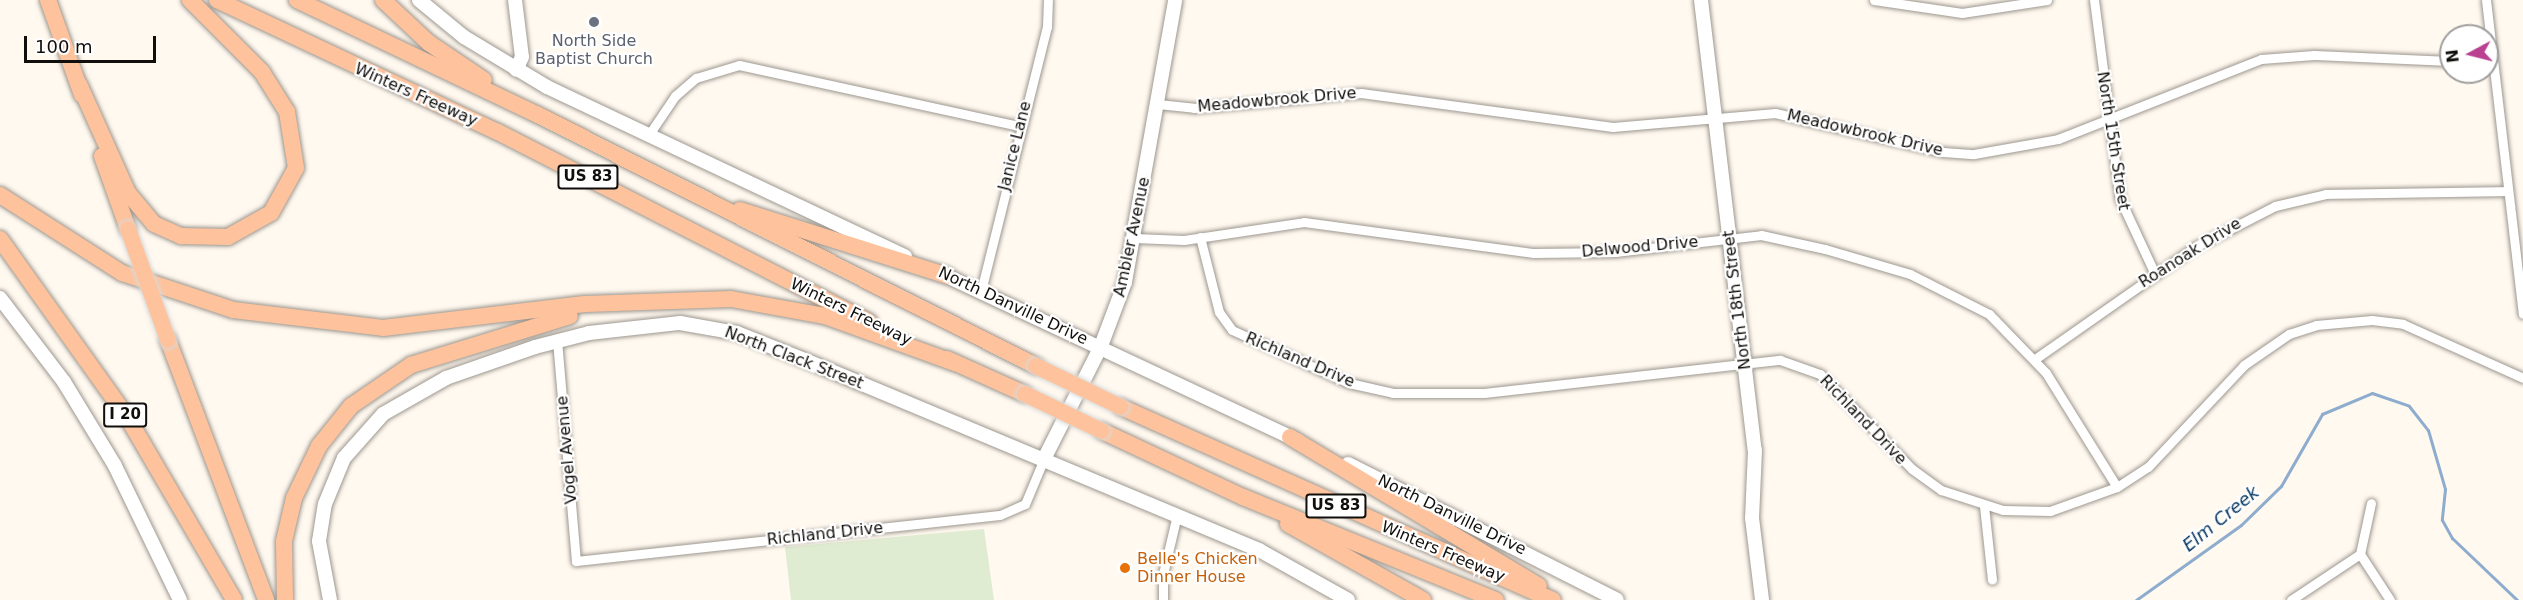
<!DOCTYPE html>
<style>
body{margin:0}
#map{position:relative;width:2523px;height:600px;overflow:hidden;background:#fff9f0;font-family:"DejaVu Sans",sans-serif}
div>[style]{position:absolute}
.green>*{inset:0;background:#e0ecd2}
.stream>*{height:3px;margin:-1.5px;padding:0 1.5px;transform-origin:1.5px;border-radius:1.5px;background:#8eaccd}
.roads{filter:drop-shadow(0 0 2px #9d978f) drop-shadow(0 0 2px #9d978f)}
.street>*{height:9px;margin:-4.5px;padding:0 4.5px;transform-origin:4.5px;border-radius:4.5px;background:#fff}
.secondary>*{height:14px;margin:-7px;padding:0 7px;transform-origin:7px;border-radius:7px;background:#fff}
.highway>*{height:16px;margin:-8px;padding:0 8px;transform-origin:8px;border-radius:8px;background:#fec39d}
.bridges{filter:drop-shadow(0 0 2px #d9d9d8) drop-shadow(0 0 2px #d9d9d8)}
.highway-bridge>*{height:16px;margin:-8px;padding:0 8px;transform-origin:8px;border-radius:8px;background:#fec39d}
.dots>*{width:16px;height:16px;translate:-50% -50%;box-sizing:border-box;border:3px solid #fff;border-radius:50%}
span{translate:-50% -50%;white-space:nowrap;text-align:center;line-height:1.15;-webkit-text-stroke:4.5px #fff;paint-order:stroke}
.shield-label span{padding:2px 4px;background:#fff;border:2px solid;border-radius:4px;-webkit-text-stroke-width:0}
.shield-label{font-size:15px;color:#110f0c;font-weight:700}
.worship-label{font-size:16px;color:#5b616d}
.street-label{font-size:16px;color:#110f0c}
.food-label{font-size:16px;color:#c56008}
.left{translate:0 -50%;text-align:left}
.water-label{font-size:18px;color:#063661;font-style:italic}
.north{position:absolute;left:2439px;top:24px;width:60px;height:60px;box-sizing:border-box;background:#fff;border:2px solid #a09f9e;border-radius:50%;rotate:263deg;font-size:16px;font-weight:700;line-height:24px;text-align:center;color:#110f0c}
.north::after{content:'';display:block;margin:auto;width:21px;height:27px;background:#ba4092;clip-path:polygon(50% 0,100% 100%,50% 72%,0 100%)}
.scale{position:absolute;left:24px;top:36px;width:132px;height:27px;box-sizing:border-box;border:3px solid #110f0c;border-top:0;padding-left:8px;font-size:18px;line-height:21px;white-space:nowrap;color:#110f0c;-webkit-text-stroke:4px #fff;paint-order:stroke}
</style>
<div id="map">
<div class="green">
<i style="clip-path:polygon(984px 529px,994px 600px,791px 600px,785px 547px)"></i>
</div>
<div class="stream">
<i style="left:2136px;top:600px;width:129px;rotate:-35.5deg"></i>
<i style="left:2241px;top:525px;width:56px;rotate:-44.3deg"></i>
<i style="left:2281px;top:486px;width:83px;rotate:-60.3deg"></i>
<i style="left:2322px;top:414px;width:54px;rotate:-22.8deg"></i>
<i style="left:2372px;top:393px;width:39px;rotate:19deg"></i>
<i style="left:2409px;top:406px;width:31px;rotate:52deg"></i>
<i style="left:2428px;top:430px;width:61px;rotate:73.9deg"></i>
<i style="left:2445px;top:489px;width:31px;rotate:96deg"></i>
<i style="left:2442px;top:520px;width:21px;rotate:61deg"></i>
<i style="left:2452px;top:538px;width:90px;rotate:43.6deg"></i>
</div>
<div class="roads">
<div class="street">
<i style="left:1874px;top:0;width:89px;rotate:8.4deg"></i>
<i style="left:1962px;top:13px;width:86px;rotate:-8.7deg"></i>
<i style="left:2094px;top:0;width:201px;rotate:82.6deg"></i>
<i style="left:2120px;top:199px;width:83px;rotate:65deg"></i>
<i style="left:2486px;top:0;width:316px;rotate:83.3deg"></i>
<i style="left:1158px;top:104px;width:36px;rotate:6deg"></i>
<i style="left:1194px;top:108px;width:168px;rotate:-5.1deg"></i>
<i style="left:1361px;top:93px;width:254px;rotate:7.7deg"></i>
<i style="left:1613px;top:127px;width:163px;rotate:-4.9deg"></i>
<i style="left:1775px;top:113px;width:172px;rotate:13.1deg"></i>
<i style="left:1943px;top:152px;width:31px;rotate:4deg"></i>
<i style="left:1974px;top:154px;width:85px;rotate:-10.1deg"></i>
<i style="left:2058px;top:139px;width:218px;rotate:-21.5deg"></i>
<i style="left:2261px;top:59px;width:53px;rotate:-4.3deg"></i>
<i style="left:2314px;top:55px;width:137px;rotate:2.5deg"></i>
<i style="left:650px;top:133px;width:45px;rotate:-56deg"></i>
<i style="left:675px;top:96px;width:28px;rotate:-41deg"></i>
<i style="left:696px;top:78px;width:45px;rotate:-16.8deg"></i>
<i style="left:739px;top:65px;width:287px;rotate:12.3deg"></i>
<i style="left:1200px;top:237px;width:77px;rotate:75.8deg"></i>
<i style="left:1219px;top:312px;width:22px;rotate:54deg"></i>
<i style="left:1232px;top:330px;width:128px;rotate:24.4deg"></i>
<i style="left:1349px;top:383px;width:45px;rotate:12.8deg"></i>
<i style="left:1393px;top:393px;width:91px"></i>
<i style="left:1484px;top:393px;width:298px;rotate:-6.4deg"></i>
<i style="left:1780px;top:360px;width:42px;rotate:19.3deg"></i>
<i style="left:1820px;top:374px;width:132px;rotate:45.9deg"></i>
<i style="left:1912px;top:469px;width:36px;rotate:36deg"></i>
<i style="left:1941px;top:490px;width:65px;rotate:17.9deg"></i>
<i style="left:2003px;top:510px;width:47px;rotate:1.2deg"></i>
<i style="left:2050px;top:511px;width:71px;rotate:-19.7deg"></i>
<i style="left:2117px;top:487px;width:37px;rotate:-33deg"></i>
<i style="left:2148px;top:467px;width:140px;rotate:-46.7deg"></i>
<i style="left:2244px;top:365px;width:55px;rotate:-34.6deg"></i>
<i style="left:2289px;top:334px;width:28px;rotate:-18deg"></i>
<i style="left:2316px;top:325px;width:56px;rotate:-5.1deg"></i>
<i style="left:2372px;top:320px;width:31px;rotate:7deg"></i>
<i style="left:2403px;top:324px;width:132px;rotate:24.2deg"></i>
<i style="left:1134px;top:238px;width:50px;rotate:2.3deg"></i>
<i style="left:1184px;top:240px;width:121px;rotate:-8.5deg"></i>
<i style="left:1304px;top:222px;width:232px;rotate:7.7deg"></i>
<i style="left:1534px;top:253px;width:81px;rotate:-0.7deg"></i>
<i style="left:1615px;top:252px;width:147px;rotate:-6.6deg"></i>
<i style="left:1761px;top:235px;width:66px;rotate:12.3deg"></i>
<i style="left:1825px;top:249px;width:89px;rotate:16.4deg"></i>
<i style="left:1910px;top:274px;width:89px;rotate:26.9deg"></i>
<i style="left:1989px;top:314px;width:82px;rotate:46deg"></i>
<i style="left:2046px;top:373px;width:134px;rotate:58.1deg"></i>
<i style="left:981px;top:291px;width:272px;rotate:-76deg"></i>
<i style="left:1047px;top:27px;width:27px;rotate:-88deg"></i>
<i style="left:557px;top:340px;width:222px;rotate:85.1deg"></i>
<i style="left:576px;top:561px;width:426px;rotate:-6.2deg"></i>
<i style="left:1000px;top:515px;width:27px;rotate:-24deg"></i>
<i style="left:1025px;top:504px;width:47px;rotate:-67.3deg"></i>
<i style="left:2035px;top:359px;width:195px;rotate:-35deg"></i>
<i style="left:2195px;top:247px;width:90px;rotate:-27.1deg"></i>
<i style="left:2275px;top:206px;width:52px;rotate:-13.2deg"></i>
<i style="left:2326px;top:194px;width:182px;rotate:-0.9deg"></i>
<i style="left:1984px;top:506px;width:74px;rotate:83.8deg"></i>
<i style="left:2360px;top:554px;width:55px;rotate:56.9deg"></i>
<i style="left:2360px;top:554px;width:52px;rotate:-77.8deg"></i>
<i style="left:1163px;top:600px;width:26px;rotate:-90deg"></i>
<i style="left:1163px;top:574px;width:61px;rotate:-76.7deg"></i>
<i style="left:2291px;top:600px;width:83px;rotate:-33.7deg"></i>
</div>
<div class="secondary">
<i style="left:419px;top:0;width:58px;rotate:39.4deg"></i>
<i style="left:464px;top:37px;width:97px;rotate:31.1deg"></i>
<i style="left:547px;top:87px;width:396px;rotate:25.3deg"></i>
<i style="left:515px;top:0;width:57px;rotate:83deg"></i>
<i style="left:522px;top:57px;width:14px;rotate:115deg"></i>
<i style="left:1701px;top:0;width:453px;rotate:83.2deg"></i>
<i style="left:1755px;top:450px;width:68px;rotate:92.5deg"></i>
<i style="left:1752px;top:518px;width:83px;rotate:83deg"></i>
<i style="left:938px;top:272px;width:398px;rotate:25.1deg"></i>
<i style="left:0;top:298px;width:106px;rotate:52.7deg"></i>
<i style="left:64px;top:382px;width:98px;rotate:58.7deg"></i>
<i style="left:115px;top:466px;width:149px;rotate:64.1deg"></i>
<i style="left:1043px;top:461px;width:129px;rotate:-63.2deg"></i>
<i style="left:1101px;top:346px;width:68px;rotate:-69.4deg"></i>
<i style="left:1125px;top:282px;width:286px;rotate:-79.9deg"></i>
<i style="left:1348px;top:464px;width:301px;rotate:26.8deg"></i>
<i style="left:330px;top:600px;width:60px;rotate:-100.6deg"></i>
<i style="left:319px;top:541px;width:37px;rotate:-81deg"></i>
<i style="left:325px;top:504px;width:50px;rotate:-67.6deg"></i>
<i style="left:344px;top:458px;width:59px;rotate:-48.4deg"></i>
<i style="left:383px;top:414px;width:73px;rotate:-29.7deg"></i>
<i style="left:446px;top:378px;width:94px;rotate:-19.2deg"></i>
<i style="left:535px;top:347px;width:56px;rotate:-14.5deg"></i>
<i style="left:589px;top:333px;width:92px;rotate:-6.3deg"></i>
<i style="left:680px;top:323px;width:58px;rotate:10deg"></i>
<i style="left:737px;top:333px;width:75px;rotate:21.8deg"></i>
<i style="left:807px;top:361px;width:490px;rotate:22.7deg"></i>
<i style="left:1259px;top:550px;width:102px;rotate:29.3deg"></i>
</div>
<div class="highway">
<i style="left:48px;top:0;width:101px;rotate:70.3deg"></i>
<i style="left:217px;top:0;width:310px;rotate:25.2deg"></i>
<i style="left:498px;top:132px;width:417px;rotate:27.1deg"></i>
<i style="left:297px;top:0;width:267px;rotate:25.5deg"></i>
<i style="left:538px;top:115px;width:558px;rotate:26.75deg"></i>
<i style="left:383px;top:0;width:63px;rotate:43.1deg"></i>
<i style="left:429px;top:43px;width:66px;rotate:33.9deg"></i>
<i style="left:79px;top:84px;width:120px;rotate:65.8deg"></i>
<i style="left:128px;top:193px;width:40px;rotate:50deg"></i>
<i style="left:154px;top:224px;width:30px;rotate:24deg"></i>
<i style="left:181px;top:236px;width:47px;rotate:1.2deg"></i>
<i style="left:228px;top:237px;width:49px;rotate:-29.2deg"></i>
<i style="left:271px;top:213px;width:51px;rotate:-60.9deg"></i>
<i style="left:296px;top:168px;width:57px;rotate:-99.1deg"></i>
<i style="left:287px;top:112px;width:47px;rotate:-122deg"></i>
<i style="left:262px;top:72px;width:102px;rotate:-135deg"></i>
<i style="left:102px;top:156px;width:77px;rotate:70.4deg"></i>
<i style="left:0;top:195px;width:145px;rotate:32.6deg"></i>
<i style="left:122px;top:273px;width:117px;rotate:18.4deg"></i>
<i style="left:233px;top:310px;width:151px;rotate:6.8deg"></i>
<i style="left:383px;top:328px;width:203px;rotate:-6.8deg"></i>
<i style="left:585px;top:304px;width:146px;rotate:-2deg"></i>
<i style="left:731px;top:299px;width:96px;rotate:10.3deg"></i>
<i style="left:825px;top:316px;width:138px;rotate:19.9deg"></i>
<i style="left:740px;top:210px;width:218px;rotate:17.6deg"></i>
<i style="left:0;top:239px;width:222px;rotate:54.5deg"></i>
<i style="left:129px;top:420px;width:208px;rotate:59.7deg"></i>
<i style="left:168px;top:340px;width:278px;rotate:69.3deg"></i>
<i style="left:947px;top:359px;width:85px;rotate:24.2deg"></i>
<i style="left:1121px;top:407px;width:473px;rotate:24.1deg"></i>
<i style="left:1102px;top:431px;width:156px;rotate:25.1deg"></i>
<i style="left:1243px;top:497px;width:273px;rotate:22.2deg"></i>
<i style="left:1290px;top:437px;width:290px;rotate:30.9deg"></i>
<i style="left:1288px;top:524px;width:155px;rotate:29.4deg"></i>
<i style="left:285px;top:600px;width:59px;rotate:-91deg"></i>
<i style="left:284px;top:541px;width:44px;rotate:-76.9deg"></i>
<i style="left:294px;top:498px;width:58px;rotate:-64.3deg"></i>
<i style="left:319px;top:446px;width:51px;rotate:-51.3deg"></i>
<i style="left:351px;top:406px;width:73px;rotate:-34.3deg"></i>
<i style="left:411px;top:365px;width:166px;rotate:-17.1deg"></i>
</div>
</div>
<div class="bridges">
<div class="highway-bridge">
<i style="left:128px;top:229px;width:118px;rotate:70.2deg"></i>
<i style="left:1036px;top:366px;width:94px;rotate:25.8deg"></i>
<i style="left:1025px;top:394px;width:85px;rotate:25.7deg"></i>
</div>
</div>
<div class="dots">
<i style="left:594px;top:22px;background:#6b7280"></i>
<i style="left:1125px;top:568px;background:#e8710a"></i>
</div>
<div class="shield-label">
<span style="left:588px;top:177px">US 83</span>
<span style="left:125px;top:415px">I 20</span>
<span style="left:1336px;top:506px">US 83</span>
</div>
<div class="worship-label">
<span style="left:594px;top:50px">North Side<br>Baptist Church</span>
</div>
<div class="street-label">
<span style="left:416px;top:95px;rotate:24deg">Winters Freeway</span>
<span style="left:1277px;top:100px;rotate:-5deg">Meadowbrook Drive</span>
<span style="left:1865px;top:133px;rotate:13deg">Meadowbrook Drive</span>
<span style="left:2113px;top:141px;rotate:81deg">North 15th Street</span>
<span style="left:1015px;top:146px;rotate:-76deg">Janice Lane</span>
<span style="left:1132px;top:237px;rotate:-78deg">Ambler Avenue</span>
<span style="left:1640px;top:247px;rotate:-5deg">Delwood Drive</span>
<span style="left:2190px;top:253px;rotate:-32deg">Roanoak Drive</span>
<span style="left:1737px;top:300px;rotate:-97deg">North 18th Street</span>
<span style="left:1013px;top:306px;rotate:25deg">North Danville Drive</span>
<span style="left:851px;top:312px;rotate:26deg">Winters Freeway</span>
<span style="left:794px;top:358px;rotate:21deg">North Clack Street</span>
<span style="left:1300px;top:360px;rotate:23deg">Richland Drive</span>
<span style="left:1863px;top:420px;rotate:46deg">Richland Drive</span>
<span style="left:567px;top:450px;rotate:-95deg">Vogel Avenue</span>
<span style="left:1452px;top:515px;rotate:26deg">North Danville Drive</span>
<span style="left:825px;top:534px;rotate:-6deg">Richland Drive</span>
<span style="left:1443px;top:552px;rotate:23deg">Winters Freeway</span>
</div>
<div class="food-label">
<span class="left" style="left:1137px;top:568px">Belle's Chicken<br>Dinner House</span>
</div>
<div class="water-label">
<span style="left:2221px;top:519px;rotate:-39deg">Elm Creek</span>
</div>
<div class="north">N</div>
<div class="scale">100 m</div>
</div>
